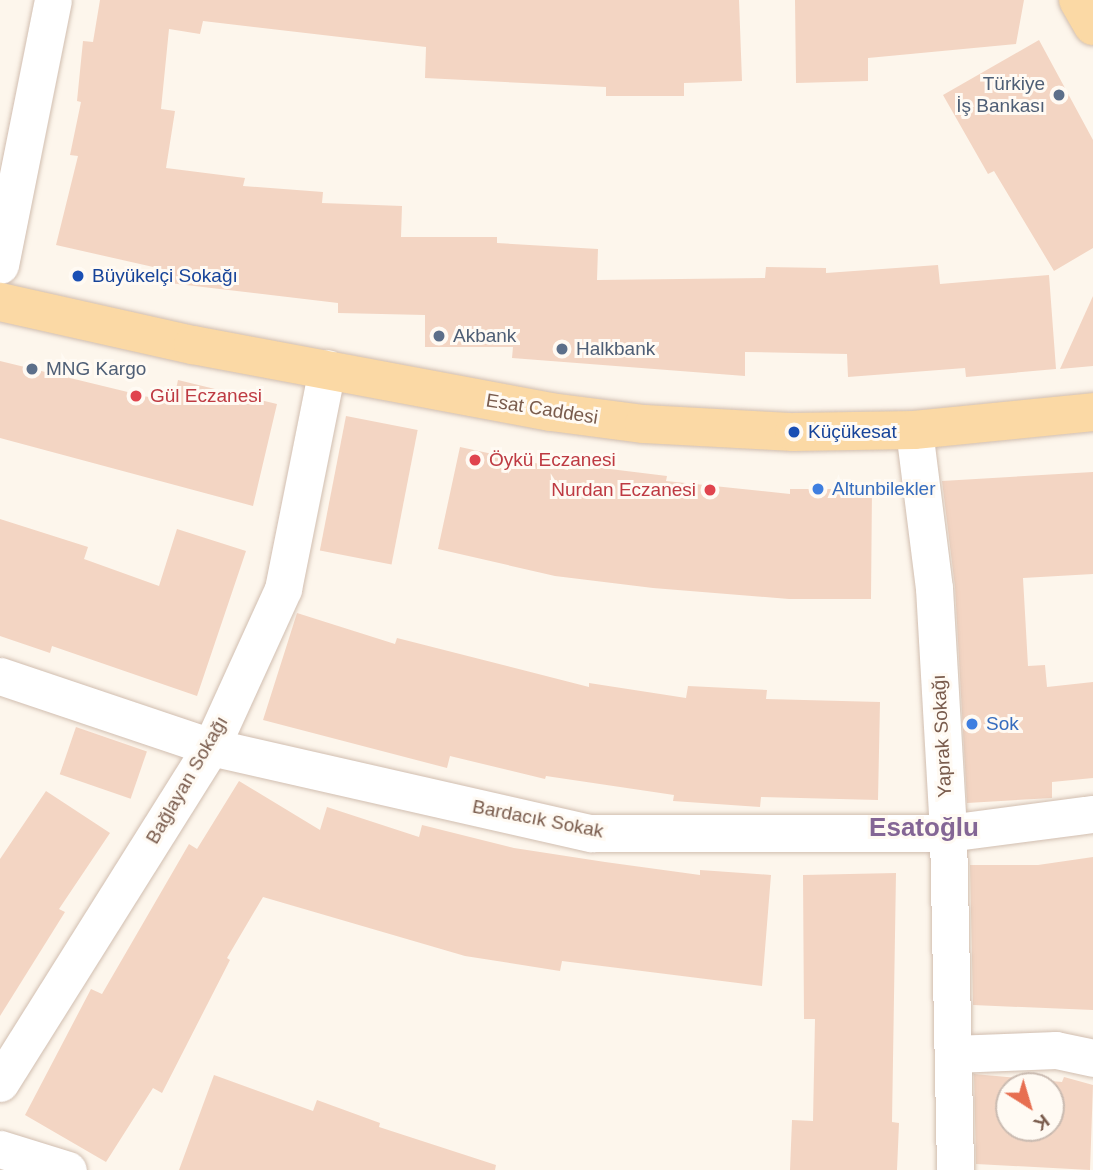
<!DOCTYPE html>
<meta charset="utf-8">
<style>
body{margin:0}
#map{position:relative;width:1093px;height:1170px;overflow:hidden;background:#fdf6ec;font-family:Arial,sans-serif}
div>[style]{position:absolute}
.building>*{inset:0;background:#f3d5c3;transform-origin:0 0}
.roads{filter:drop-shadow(0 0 2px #d1beb0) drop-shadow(0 0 2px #d1beb0)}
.minor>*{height:37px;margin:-18.5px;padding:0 18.5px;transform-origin:18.5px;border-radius:18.5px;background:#fff}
.major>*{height:38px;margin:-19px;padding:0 19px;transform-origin:19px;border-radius:19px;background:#fbd9a5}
.dots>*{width:19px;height:19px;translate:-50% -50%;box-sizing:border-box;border:4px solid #fffaf3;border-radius:50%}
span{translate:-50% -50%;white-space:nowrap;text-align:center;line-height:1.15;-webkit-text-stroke:6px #fffaf3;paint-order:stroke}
.service-label{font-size:19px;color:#4e5e75}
.right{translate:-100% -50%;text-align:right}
.left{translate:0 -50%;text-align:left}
.transit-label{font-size:19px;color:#164399}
.health-label{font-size:19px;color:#be3a42}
.street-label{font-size:19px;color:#7a5c4d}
.shop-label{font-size:19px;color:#366cbe}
.district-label{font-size:26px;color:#846695;font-weight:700}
.north{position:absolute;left:995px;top:1072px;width:70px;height:70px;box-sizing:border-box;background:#fffaf3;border:2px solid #cabbb1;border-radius:50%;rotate:143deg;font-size:19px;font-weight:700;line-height:28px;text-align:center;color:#7a5c4d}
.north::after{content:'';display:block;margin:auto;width:24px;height:32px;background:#e76f51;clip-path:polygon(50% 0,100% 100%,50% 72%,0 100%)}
</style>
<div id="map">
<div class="building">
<i style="clip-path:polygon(100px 0,739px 0,742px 81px,684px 83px,684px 96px,606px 96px,606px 87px,425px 78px,426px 47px,203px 21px,200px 34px,169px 29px,161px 109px,175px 111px,166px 168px,245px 178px,243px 186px,323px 192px,322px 203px,402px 206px,401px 237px,497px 237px,497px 243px,598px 249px,597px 280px,765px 278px,766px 267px,826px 268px,826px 273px,938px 265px,940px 284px,1049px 275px,1056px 369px,966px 377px,965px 368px,848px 377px,847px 354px,745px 352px,745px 376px,512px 358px,513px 347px,425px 347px,425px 315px,338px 313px,338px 303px,169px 283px,171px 271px,56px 245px,78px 156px,70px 155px,81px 102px,77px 101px,83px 41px,93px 42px)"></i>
<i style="clip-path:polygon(795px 0,1024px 0,1016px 44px,868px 58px,868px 81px,796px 83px)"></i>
<i style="clip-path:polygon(1039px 40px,1093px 140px,1093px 248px,1054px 271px,994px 171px,988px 174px,943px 95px)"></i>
<i style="clip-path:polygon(1093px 296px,1093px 366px,1060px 369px)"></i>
<i style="clip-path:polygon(0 361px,173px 403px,178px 380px,277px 404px,253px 506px,0 438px)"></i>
<i style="left:346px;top:416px;width:73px;height:137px;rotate:11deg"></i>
<i style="clip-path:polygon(460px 447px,568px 470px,569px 464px,667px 476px,666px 481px,790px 494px,790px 489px,872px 489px,871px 599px,789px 599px,653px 588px,555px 576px,438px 549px)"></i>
<i style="clip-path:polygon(1093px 472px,1093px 574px,1023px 578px,1028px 666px,1045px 665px,1047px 687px,1093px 682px,1093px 778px,1052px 782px,1052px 798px,967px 803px,955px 587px,942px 481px)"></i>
<i style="clip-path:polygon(0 519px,88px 547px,84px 559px,159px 586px,177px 529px,246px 551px,197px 696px,52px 646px,50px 653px,0 636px)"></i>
<i style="clip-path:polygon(297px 613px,395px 644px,397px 638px,589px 687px,589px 683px,686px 698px,688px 686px,767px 690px,766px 699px,880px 702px,878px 800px,761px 797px,760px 807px,673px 801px,674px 795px,546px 776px,545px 779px,450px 756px,447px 768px,263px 720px)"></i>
<i style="left:76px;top:727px;width:75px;height:50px;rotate:19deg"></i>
<i style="clip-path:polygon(239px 781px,320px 830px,327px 807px,419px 837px,422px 825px,514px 848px,605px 862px,700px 875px,700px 870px,771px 875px,762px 986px,562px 961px,560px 971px,465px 956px,263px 897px,227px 958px,230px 960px,162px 1093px,153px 1088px,106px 1162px,25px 1115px,91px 989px,102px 994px,189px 844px,197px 849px)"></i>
<i style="clip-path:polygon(46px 791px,110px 833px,59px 909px,65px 912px,0 1016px,0 859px)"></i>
<i style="clip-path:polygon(1093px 857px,1093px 1010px,973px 1005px,970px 865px,1038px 865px)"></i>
<i style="clip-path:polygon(896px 873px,892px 1122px,899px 1123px,897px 1170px,790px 1170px,792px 1120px,813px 1121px,815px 1019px,804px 1019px,803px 875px)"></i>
<i style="clip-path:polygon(evenodd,974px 1074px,1062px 1082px,1064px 1077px,1093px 1085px,1090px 1170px,976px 1164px,974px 1074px,1009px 1086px,1051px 1086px,1051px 1128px,1009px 1128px,1009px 1086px)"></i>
<i style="clip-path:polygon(214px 1075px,313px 1111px,317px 1100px,380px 1123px,379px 1127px,496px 1165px,495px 1170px,179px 1170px)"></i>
</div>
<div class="roads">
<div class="minor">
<i style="left:0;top:265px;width:270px;rotate:-78.7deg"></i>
<i style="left:914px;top:430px;width:159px;rotate:82.8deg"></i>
<i style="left:934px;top:588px;width:245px;rotate:86.7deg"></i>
<i style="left:948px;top:833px;width:337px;rotate:88.8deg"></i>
<i style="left:0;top:676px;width:223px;rotate:18.6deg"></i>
<i style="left:211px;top:747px;width:390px;rotate:12.8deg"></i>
<i style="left:591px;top:833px;width:357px"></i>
<i style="left:948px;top:833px;width:146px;rotate:-7.5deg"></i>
<i style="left:953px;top:1054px;width:103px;rotate:-2.2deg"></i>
<i style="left:1056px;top:1050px;width:38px;rotate:12deg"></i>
<i style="left:0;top:1083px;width:397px;rotate:-57.9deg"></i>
<i style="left:211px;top:747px;width:174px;rotate:-65.5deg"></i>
<i style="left:283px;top:589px;width:225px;rotate:-78.7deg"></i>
<i style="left:0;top:1149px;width:71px;rotate:17.2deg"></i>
</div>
<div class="major">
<i style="left:1078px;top:0;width:30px;rotate:60deg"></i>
<i style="left:0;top:302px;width:198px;rotate:12.6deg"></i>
<i style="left:193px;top:345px;width:364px;rotate:10.6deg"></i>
<i style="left:551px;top:412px;width:94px;rotate:7.4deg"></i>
<i style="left:644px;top:424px;width:150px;rotate:3.1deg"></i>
<i style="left:794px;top:432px;width:120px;rotate:-1deg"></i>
<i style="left:914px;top:430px;width:180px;rotate:-5.7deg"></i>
</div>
</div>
<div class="dots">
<i style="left:1059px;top:95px;background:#5c6f8a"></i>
<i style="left:78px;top:276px;background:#1a4fb4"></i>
<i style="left:439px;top:336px;background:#5c6f8a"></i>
<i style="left:562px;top:349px;background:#5c6f8a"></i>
<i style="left:32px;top:369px;background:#5c6f8a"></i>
<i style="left:136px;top:396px;background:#e0444e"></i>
<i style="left:794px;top:432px;background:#1a4fb4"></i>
<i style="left:475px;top:460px;background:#e0444e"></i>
<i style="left:818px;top:489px;background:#3f7fe0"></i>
<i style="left:710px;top:490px;background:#e0444e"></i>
<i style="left:972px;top:724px;background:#3f7fe0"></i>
</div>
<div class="service-label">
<span class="right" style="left:1045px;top:95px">Türkiye<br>İş Bankası</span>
<span class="left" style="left:453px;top:336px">Akbank</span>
<span class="left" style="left:576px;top:349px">Halkbank</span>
<span class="left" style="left:46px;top:369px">MNG Kargo</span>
</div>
<div class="transit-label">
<span class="left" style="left:92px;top:276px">Büyükelçi Sokağı</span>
<span class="left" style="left:808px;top:432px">Küçükesat</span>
</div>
<div class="health-label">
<span class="left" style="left:150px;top:396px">Gül Eczanesi</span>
<span class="left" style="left:489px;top:460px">Öykü Eczanesi</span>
<span class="right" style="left:696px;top:490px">Nurdan Eczanesi</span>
</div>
<div class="street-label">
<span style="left:542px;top:409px;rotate:9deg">Esat Caddesi</span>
<span style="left:942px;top:736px;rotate:-93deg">Yaprak Sokağı</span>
<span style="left:187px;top:780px;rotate:-60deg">Bağlayan Sokağı</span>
<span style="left:538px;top:819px;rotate:11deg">Bardacık Sokak</span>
</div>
<div class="shop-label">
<span class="left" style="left:832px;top:489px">Altunbilekler</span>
<span class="left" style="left:986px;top:724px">Sok</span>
</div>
<div class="district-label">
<span style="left:924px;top:828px">Esatoğlu</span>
</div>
<div class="north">K</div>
</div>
